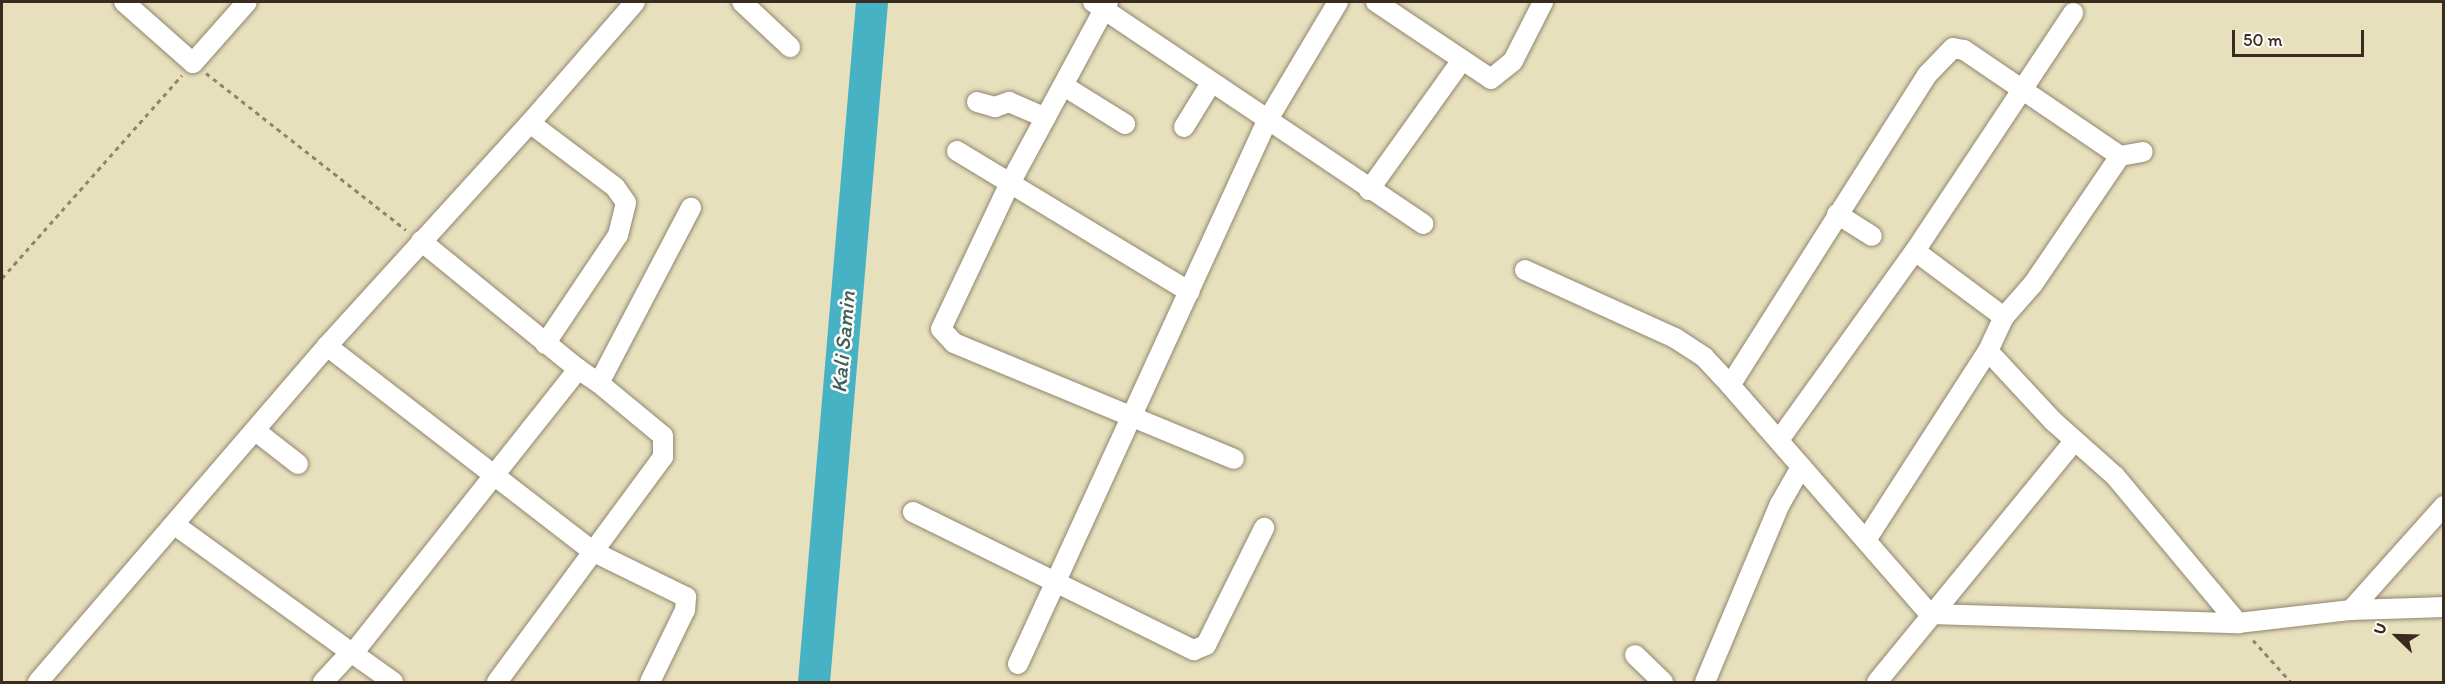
<!DOCTYPE html>
<style>
body{margin:0}
#map{position:relative;width:2445px;height:684px;overflow:hidden;background:#e7e0bd;font-family:Itim,sans-serif}
div>[style]{position:absolute}
.river>*{height:32px;margin:-16px;padding:0 16px;transform-origin:16px;border-radius:16px;background:#47b2c4}
.path>*{height:3px;margin-top:-1.5px;transform-origin:0;background:repeating-linear-gradient(90deg,#91856e 0 4.5px,transparent 0 9px)}
.roads{filter:drop-shadow(0 0 2px #91856e) drop-shadow(0 0 2px #91856e)}
.minor>*{height:20px;margin:-10px;padding:0 10px;transform-origin:10px;border-radius:10px;background:#fff}
span{translate:-50% -50%;white-space:nowrap;text-align:center;line-height:1.15;-webkit-text-stroke:5px #fdfcf7;paint-order:stroke}
.water-label{font-size:22px;color:#406060;font-style:italic}
.frame{position:absolute;inset:0;border:3px solid #3b2a1e;pointer-events:none}
.north{position:absolute;left:2367px;top:606px;width:60px;height:60px;-webkit-text-stroke:4px #fdfcf7;paint-order:stroke;rotate:293deg;font-size:16px;font-weight:700;line-height:24px;text-align:center;color:#3b2a1e}
.north::after{content:'';display:block;margin:auto;width:21px;height:27px;background:#3b2a1e;clip-path:polygon(50% 0,100% 100%,50% 72%,0 100%)}
.scale{position:absolute;left:2232px;top:30px;width:132px;height:27px;box-sizing:border-box;border:3px solid #3b2a1e;border-top:0;padding-left:8px;font-size:18px;line-height:21px;white-space:nowrap;color:#3b2a1e;-webkit-text-stroke:4px #fdfcf7;paint-order:stroke}
</style>
<div id="map">
<div class="river">
<i style="left:814px;top:682px;width:682px;rotate:-85.12deg"></i>
</div>
<div class="path">
<i style="left:206px;top:73px;width:254px;rotate:38.1deg"></i>
<i style="left:2px;top:278px;width:271px;rotate:-48.4deg"></i>
<i style="left:2253px;top:640px;width:57px;rotate:47.9deg"></i>
</div>
<div class="roads">
<div class="minor">
<i style="left:124px;top:2px;width:92px;rotate:41.5deg"></i>
<i style="left:193px;top:63px;width:81px;rotate:-48.5deg"></i>
<i style="left:742px;top:2px;width:66px;rotate:43.2deg"></i>
<i style="left:1093px;top:2px;width:398px;rotate:33.9deg"></i>
<i style="left:1108px;top:2px;width:206px;rotate:118.4deg"></i>
<i style="left:1010px;top:183px;width:161px;rotate:115.3deg"></i>
<i style="left:941px;top:329px;width:19px;rotate:47deg"></i>
<i style="left:954px;top:343px;width:303px;rotate:22.5deg"></i>
<i style="left:1376px;top:2px;width:138px;rotate:33.8deg"></i>
<i style="left:1491px;top:79px;width:28px;rotate:-39deg"></i>
<i style="left:1513px;top:61px;width:66px;rotate:-63deg"></i>
<i style="left:1064px;top:86px;width:72px;rotate:31.9deg"></i>
<i style="left:977px;top:102px;width:19px;rotate:16deg"></i>
<i style="left:995px;top:107px;width:15px;rotate:-20deg"></i>
<i style="left:1009px;top:102px;width:40px;rotate:23.4deg"></i>
<i style="left:530px;top:123px;width:106px;rotate:37deg"></i>
<i style="left:615px;top:187px;width:19px;rotate:55deg"></i>
<i style="left:626px;top:203px;width:33px;rotate:104deg"></i>
<i style="left:618px;top:235px;width:131px;rotate:123.8deg"></i>
<i style="left:1184px;top:127px;width:52px;rotate:-58.5deg"></i>
<i style="left:957px;top:151px;width:272px;rotate:31.2deg"></i>
<i style="left:2120px;top:156px;width:189px;rotate:-145.8deg"></i>
<i style="left:1964px;top:50px;width:11px;rotate:-170deg"></i>
<i style="left:1953px;top:48px;width:37px;rotate:134deg"></i>
<i style="left:1927px;top:75px;width:367px;rotate:122.4deg"></i>
<i style="left:1730px;top:385px;width:304px;rotate:48.9deg"></i>
<i style="left:1930px;top:614px;width:308px;rotate:1.7deg"></i>
<i style="left:2238px;top:623px;width:114px;rotate:-6.6deg"></i>
<i style="left:2351px;top:610px;width:93px;rotate:-1.8deg"></i>
<i style="left:1369px;top:190px;width:160px;rotate:-54.4deg"></i>
<i style="left:1837px;top:214px;width:41px;rotate:32.2deg"></i>
<i style="left:421px;top:241px;width:203px;rotate:39.2deg"></i>
<i style="left:1915px;top:251px;width:286px;rotate:-56.4deg"></i>
<i style="left:1525px;top:270px;width:165px;rotate:24.4deg"></i>
<i style="left:1675px;top:338px;width:35px;rotate:33deg"></i>
<i style="left:1704px;top:357px;width:38px;rotate:47deg"></i>
<i style="left:327px;top:346px;width:335px;rotate:37.7deg"></i>
<i style="left:592px;top:551px;width:105px;rotate:26.1deg"></i>
<i style="left:686px;top:597px;width:13px;rotate:94deg"></i>
<i style="left:685px;top:610px;width:80px;rotate:115.9deg"></i>
<i style="left:1988px;top:351px;width:96px;rotate:47.1deg"></i>
<i style="left:2053px;top:421px;width:83px;rotate:41.6deg"></i>
<i style="left:2115px;top:476px;width:192px;rotate:50.1deg"></i>
<i style="left:257px;top:432px;width:52px;rotate:38deg"></i>
<i style="left:1779px;top:440px;width:233px;rotate:-54.3deg"></i>
<i style="left:1915px;top:251px;width:111px;rotate:36.6deg"></i>
<i style="left:913px;top:512px;width:313px;rotate:26.2deg"></i>
<i style="left:1194px;top:650px;width:13px;rotate:-23deg"></i>
<i style="left:1206px;top:645px;width:131px;rotate:-63.6deg"></i>
<i style="left:175px;top:525px;width:210px;rotate:35.9deg"></i>
<i style="left:1866px;top:540px;width:225px;rotate:-57.2deg"></i>
<i style="left:1988px;top:351px;width:38px;rotate:-65deg"></i>
<i style="left:2004px;top:317px;width:44px;rotate:-48.7deg"></i>
<i style="left:2033px;top:284px;width:155px;rotate:-55.8deg"></i>
<i style="left:2120px;top:156px;width:23px;rotate:-10deg"></i>
<i style="left:2351px;top:610px;width:140px;rotate:-48.2deg"></i>
<i style="left:358px;top:647px;width:355px;rotate:-51.6deg"></i>
<i style="left:578px;top:369px;width:25px;rotate:34deg"></i>
<i style="left:599px;top:383px;width:198px;rotate:-62.3deg"></i>
<i style="left:1635px;top:655px;width:39px;rotate:44deg"></i>
<i style="left:358px;top:657px;width:43px;rotate:35.5deg"></i>
<i style="left:1018px;top:664px;width:597px;rotate:-65.37deg"></i>
<i style="left:1267px;top:121px;width:139px;rotate:-59.2deg"></i>
<i style="left:38px;top:682px;width:443px;rotate:-49.3deg"></i>
<i style="left:327px;top:346px;width:302px;rotate:-47.7deg"></i>
<i style="left:530px;top:123px;width:160px;rotate:-49deg"></i>
<i style="left:323px;top:682px;width:33px;rotate:-47deg"></i>
<i style="left:497px;top:682px;width:280px;rotate:-53.6deg"></i>
<i style="left:663px;top:457px;width:21px;rotate:-90deg"></i>
<i style="left:663px;top:436px;width:83px;rotate:-140.4deg"></i>
<i style="left:1705px;top:682px;width:193px;rotate:-67.2deg"></i>
<i style="left:1780px;top:504px;width:43px;rotate:-60.4deg"></i>
<i style="left:1877px;top:682px;width:311px;rotate:-50.7deg"></i>
</div>
</div>
<div class="water-label">
<span style="left:843px;top:342px;rotate:-85deg">Kali Samin</span>
</div>
<div class="frame"></div>
<div class="north">U</div>
<div class="scale">50 m</div>
</div>
